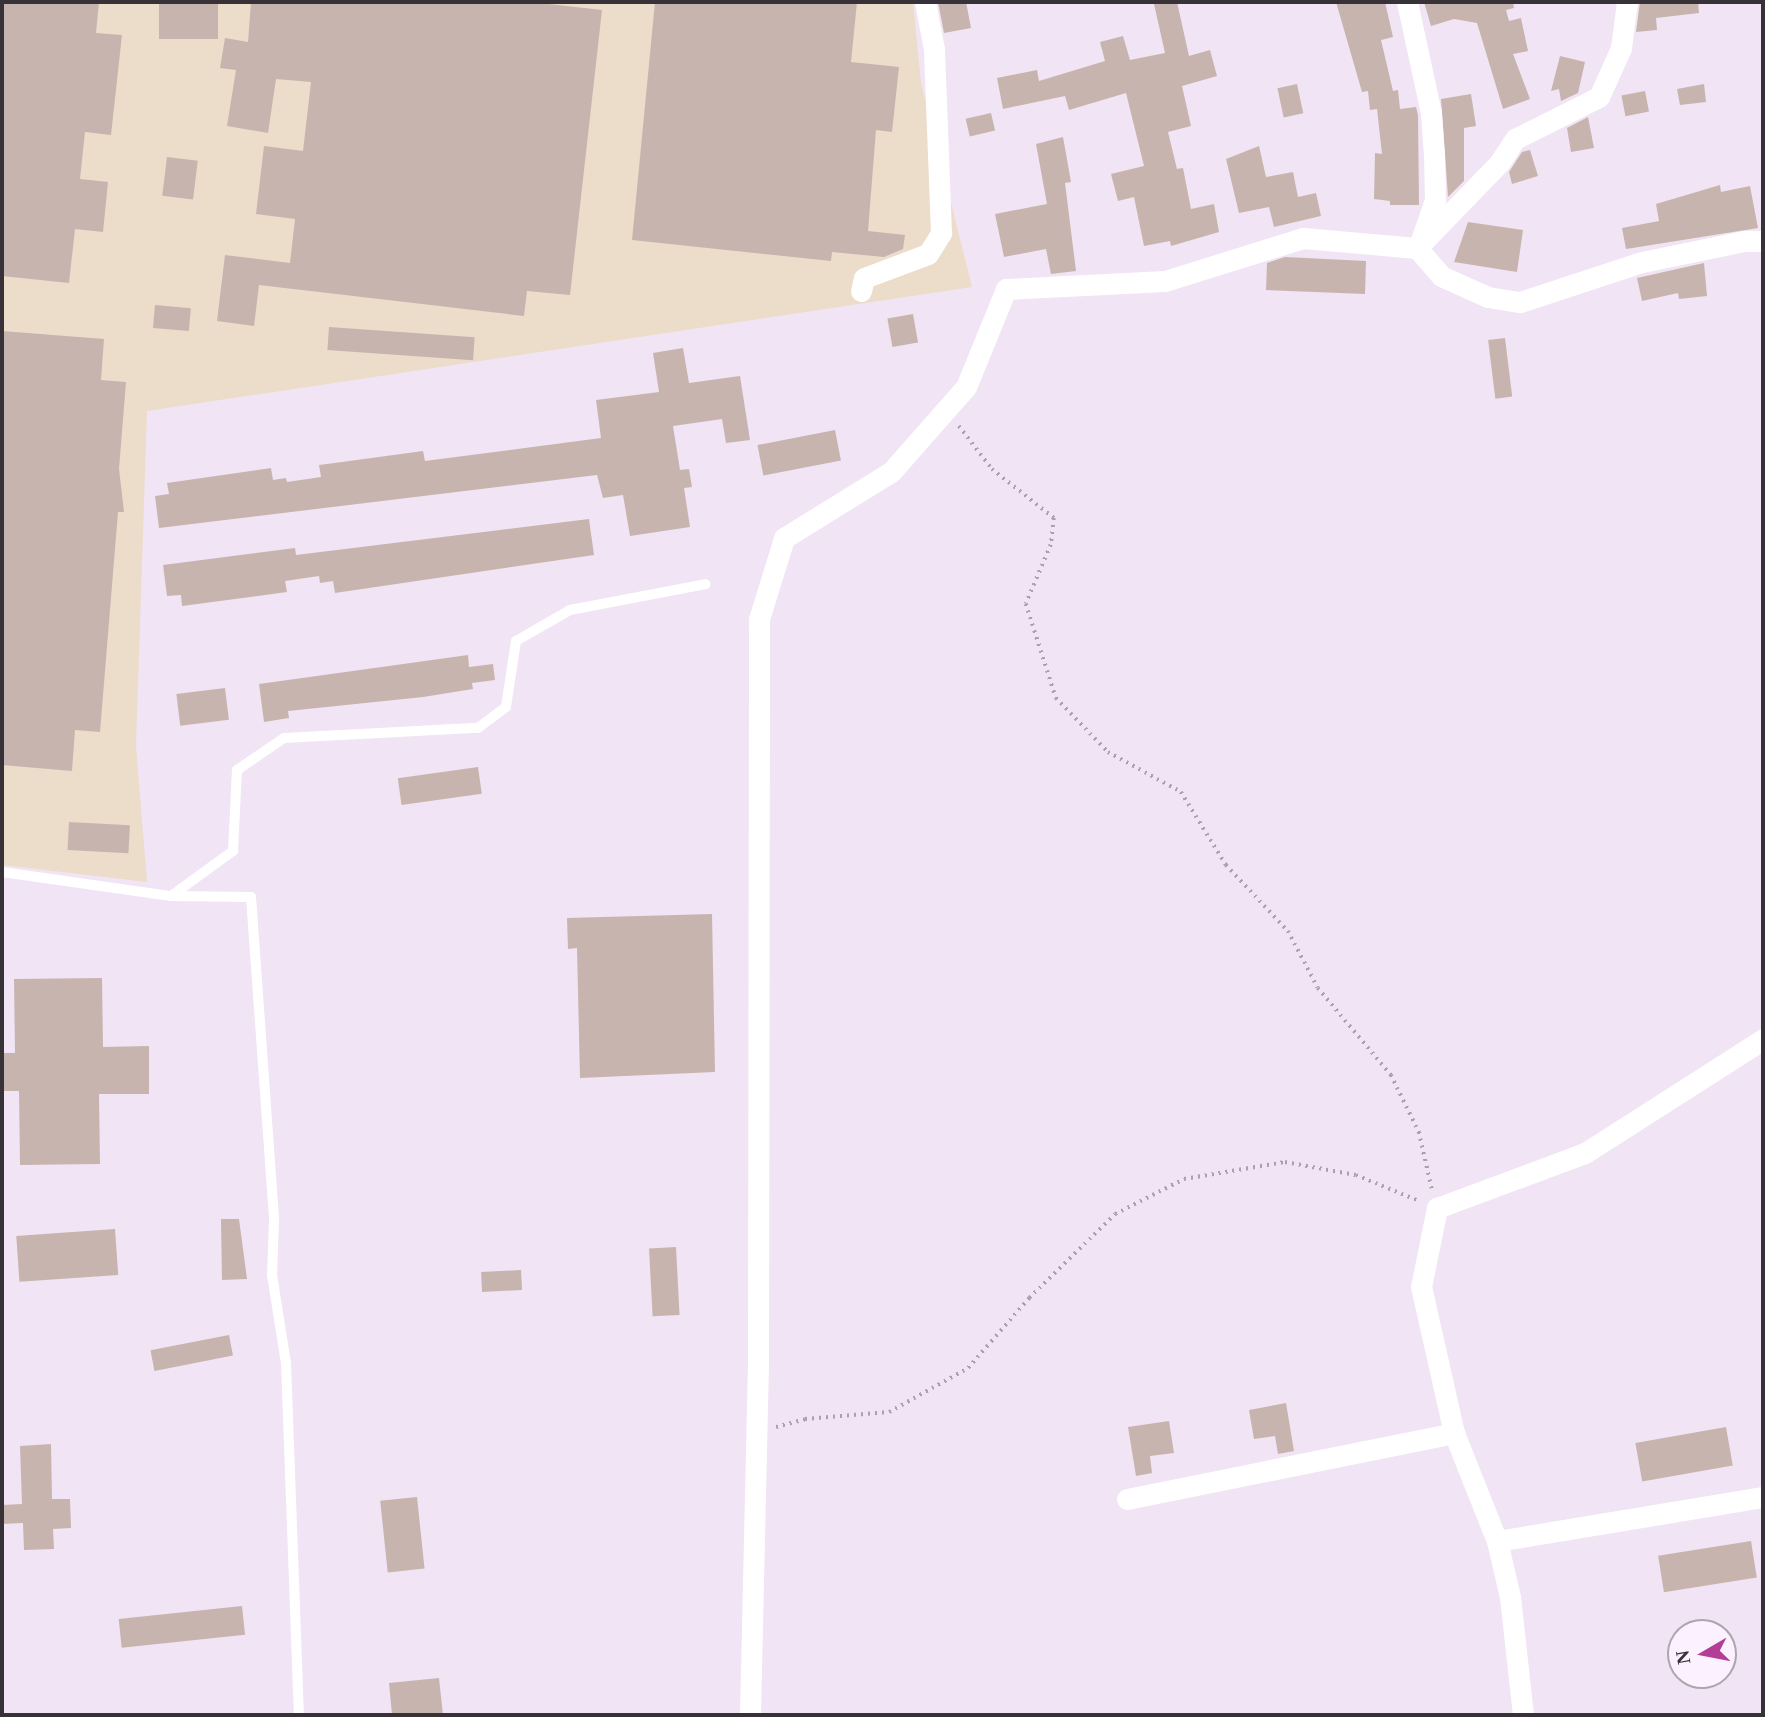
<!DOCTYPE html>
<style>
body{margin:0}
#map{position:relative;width:1765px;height:1717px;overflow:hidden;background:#f1e4f4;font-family:Georgia,serif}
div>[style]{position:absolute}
.industrial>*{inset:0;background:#ecdcca}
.building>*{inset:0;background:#c8b4ae;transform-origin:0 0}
.path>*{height:3.5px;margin-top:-1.75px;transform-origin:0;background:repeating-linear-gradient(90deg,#aba1ad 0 2px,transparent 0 7px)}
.service>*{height:10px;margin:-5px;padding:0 5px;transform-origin:5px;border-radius:5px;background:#fff}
.minor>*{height:21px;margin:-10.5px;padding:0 10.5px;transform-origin:10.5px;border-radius:10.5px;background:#fff}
span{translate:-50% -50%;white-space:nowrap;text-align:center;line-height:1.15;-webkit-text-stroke:6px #fcf2ff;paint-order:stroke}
.frame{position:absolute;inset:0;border:4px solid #373238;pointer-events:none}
.north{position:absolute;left:1667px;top:1619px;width:70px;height:70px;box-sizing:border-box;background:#fcf2ff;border:2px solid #ada5af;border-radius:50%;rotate:260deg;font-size:19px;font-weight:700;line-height:28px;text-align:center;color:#373238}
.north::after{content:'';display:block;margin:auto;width:24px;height:32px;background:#b43e95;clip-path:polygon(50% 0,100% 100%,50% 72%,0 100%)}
</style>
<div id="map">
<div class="industrial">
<i style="clip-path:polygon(2px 2px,913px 2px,921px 83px,972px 287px,147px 411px,136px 746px,147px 882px,2px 865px)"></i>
</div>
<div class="building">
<i style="clip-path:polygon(2px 2px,99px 2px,96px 33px,122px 35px,111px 135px,85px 132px,80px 179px,108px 182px,103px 232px,75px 229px,69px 283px,2px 276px)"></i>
<i style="left:159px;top:2px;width:59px;height:37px"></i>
<i style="clip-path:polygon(251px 2px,531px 2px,602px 10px,570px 295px,527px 291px,524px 316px,259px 285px,254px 326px,217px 321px,225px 255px,290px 263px,295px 219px,256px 214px,264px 146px,303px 151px,311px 82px,276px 79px,268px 133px,227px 126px,236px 70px,220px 68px,225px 38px,248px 42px)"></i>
<i style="clip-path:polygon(655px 2px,857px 2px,851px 62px,899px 67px,892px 132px,876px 130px,868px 231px,905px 235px,903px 249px,884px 257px,832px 252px,831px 261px,632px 240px)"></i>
<i style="clip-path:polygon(938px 2px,966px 2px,971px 28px,944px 33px)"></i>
<i style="clip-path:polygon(1177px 2px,1189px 56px,1210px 50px,1217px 76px,1182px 86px,1191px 126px,1168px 132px,1177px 169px,1183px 168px,1191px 209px,1214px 204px,1219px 232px,1171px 246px,1170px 241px,1144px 246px,1134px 197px,1118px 201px,1111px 174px,1144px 166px,1126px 93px,1069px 110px,1065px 96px,1003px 109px,997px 78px,1037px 70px,1039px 81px,1105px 61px,1100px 42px,1123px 36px,1130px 60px,1165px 53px,1154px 4px)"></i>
<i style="clip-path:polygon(1336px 2px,1385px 2px,1393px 37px,1381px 40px,1393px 91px,1398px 90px,1400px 109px,1416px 107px,1418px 115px,1419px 205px,1390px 205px,1390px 201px,1374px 199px,1375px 153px,1382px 154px,1377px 109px,1370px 110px,1368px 91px,1362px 92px)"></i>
<i style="clip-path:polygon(1424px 2px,1513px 2px,1514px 8px,1506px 10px,1509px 21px,1521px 18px,1528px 51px,1513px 54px,1530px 99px,1503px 109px,1477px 23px,1454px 19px,1431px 26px)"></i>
<i style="clip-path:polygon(1640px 2px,1698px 2px,1699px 13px,1656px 18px,1657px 30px,1636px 32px)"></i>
<i style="clip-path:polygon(1560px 56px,1585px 62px,1578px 93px,1561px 101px,1559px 89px,1551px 91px)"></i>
<i style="left:1297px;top:84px;width:30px;height:20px;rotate:78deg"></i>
<i style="clip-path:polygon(1704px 84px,1706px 102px,1680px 105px,1677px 89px)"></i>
<i style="left:1645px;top:91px;width:21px;height:24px;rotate:79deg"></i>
<i style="clip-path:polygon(1471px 94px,1476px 126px,1464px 128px,1464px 181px,1448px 197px,1441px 99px)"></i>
<i style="left:991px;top:113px;width:18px;height:26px;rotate:77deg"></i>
<i style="clip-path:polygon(1588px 117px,1594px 148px,1571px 152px,1567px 128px)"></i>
<i style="clip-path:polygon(1063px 137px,1071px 182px,1065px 183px,1076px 271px,1051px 274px,1046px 249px,1004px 257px,995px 214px,1047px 204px,1036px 144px)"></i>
<i style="clip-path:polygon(1259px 146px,1266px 177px,1293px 172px,1298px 197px,1316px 193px,1321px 216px,1274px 227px,1269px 207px,1239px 213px,1226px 159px)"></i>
<i style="clip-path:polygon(1530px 150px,1538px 176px,1512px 184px,1509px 172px,1522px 152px)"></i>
<i style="left:167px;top:157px;width:31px;height:39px;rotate:7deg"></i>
<i style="clip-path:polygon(1720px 185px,1721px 192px,1750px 186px,1758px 228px,1626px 249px,1622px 228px,1659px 221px,1656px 204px)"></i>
<i style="clip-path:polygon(1468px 222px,1523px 230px,1517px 272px,1454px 262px)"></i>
<i style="clip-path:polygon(1285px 257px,1366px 261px,1365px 294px,1266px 290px,1267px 263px)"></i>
<i style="clip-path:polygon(1704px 263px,1707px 296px,1679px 299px,1678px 293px,1642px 301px,1637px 278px)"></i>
<i style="left:155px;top:305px;width:36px;height:23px;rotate:5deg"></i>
<i style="left:913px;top:314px;width:29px;height:26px;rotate:80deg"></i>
<i style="left:329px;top:327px;width:146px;height:23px;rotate:4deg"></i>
<i style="clip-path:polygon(2px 331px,104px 339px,101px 380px,126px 382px,119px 469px,124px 512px,118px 512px,100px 732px,75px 730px,72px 771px,2px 765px)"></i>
<i style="left:1505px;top:338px;width:59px;height:17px;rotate:83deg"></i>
<i style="clip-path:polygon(683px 348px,689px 383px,740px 376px,750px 440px,726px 443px,722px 419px,673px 426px,680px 470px,689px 469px,692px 487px,684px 488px,690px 527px,630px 536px,623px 495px,603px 498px,597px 475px,159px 528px,155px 496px,169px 494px,167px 483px,271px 468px,273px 480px,286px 478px,287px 482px,321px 477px,319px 465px,342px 462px,423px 451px,425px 461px,601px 438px,596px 400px,659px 392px,653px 353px)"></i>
<i style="left:835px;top:430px;width:31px;height:79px;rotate:79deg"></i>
<i style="clip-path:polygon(589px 519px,594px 555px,335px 593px,333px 581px,320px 583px,319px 576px,285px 581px,287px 592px,182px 606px,181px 595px,167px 596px,163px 565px,295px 548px,296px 555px)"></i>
<i style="clip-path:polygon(468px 655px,469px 667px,493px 664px,495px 680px,472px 683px,473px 689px,423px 697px,288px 711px,289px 718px,264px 722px,259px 684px)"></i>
<i style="left:225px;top:688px;width:32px;height:49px;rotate:83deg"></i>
<i style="left:478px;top:767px;width:27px;height:81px;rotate:82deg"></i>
<i style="left:69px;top:822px;width:61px;height:28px;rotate:3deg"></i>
<i style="clip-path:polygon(712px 914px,715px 1072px,580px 1078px,577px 948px,568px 949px,567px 918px)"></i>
<i style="clip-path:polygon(102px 978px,103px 1047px,149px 1046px,149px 1094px,99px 1094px,100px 1164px,20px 1165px,19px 1091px,2px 1091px,2px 1053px,15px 1053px,14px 979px)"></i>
<i style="clip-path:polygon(221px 1219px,239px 1219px,247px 1279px,222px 1280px)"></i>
<i style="left:115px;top:1229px;width:46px;height:99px;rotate:86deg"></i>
<i style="left:676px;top:1247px;width:68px;height:27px;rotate:87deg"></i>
<i style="left:521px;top:1270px;width:20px;height:40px;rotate:87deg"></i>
<i style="left:229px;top:1335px;width:21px;height:80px;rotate:79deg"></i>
<i style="clip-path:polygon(1286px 1403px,1294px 1451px,1278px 1454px,1275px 1436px,1254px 1439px,1249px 1410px)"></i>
<i style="clip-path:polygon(1169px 1421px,1174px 1453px,1150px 1456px,1152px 1473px,1136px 1476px,1128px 1427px)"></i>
<i style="left:1726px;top:1427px;width:39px;height:92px;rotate:80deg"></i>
<i style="clip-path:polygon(51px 1444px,52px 1499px,70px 1499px,71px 1528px,53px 1529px,54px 1549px,24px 1550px,23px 1523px,2px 1524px,2px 1505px,22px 1504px,20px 1446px)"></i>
<i style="left:417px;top:1497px;width:72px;height:37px;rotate:84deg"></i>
<i style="left:1751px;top:1541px;width:37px;height:94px;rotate:81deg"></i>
<i style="left:242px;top:1606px;width:29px;height:124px;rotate:84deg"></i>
<i style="clip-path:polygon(439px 1678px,443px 1715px,392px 1715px,389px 1683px)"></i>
</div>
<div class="path">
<i style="left:959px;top:426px;width:54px;rotate:52.5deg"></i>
<i style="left:992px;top:469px;width:79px;rotate:38.3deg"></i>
<i style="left:1054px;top:518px;width:27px;rotate:96deg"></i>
<i style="left:1051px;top:545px;width:64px;rotate:113deg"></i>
<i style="left:1026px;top:604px;width:99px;rotate:72.3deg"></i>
<i style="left:1056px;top:698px;width:75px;rotate:46.1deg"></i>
<i style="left:1108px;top:752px;width:83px;rotate:28.7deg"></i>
<i style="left:1181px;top:792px;width:86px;rotate:58.3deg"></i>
<i style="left:1226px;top:865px;width:91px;rotate:46.8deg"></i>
<i style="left:1288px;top:931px;width:64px;rotate:62.2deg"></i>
<i style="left:1318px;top:988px;width:114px;rotate:50deg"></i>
<i style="left:1391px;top:1075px;width:64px;rotate:63.8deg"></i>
<i style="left:1419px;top:1132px;width:58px;rotate:77.2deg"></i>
<i style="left:776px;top:1427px;width:30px;rotate:-15deg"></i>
<i style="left:805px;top:1419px;width:84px;rotate:-4.8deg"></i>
<i style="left:889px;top:1412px;width:90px;rotate:-29.1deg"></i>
<i style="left:968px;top:1368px;width:93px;rotate:-48.9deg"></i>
<i style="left:1029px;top:1298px;width:120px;rotate:-44.3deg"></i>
<i style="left:1115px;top:1214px;width:77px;rotate:-26.9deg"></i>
<i style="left:1184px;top:1179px;width:102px;rotate:-9.6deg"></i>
<i style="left:1285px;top:1162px;width:72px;rotate:10.4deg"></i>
<i style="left:1356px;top:1175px;width:68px;rotate:22.4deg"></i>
</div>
<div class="service">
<i style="left:2px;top:872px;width:171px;rotate:8.1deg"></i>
<i style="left:171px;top:896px;width:77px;rotate:-36deg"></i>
<i style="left:233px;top:851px;width:81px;rotate:-87.2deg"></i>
<i style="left:237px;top:770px;width:57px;rotate:-34.2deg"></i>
<i style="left:284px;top:738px;width:194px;rotate:-3deg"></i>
<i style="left:478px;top:728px;width:35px;rotate:-37deg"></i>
<i style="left:506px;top:707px;width:67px;rotate:-81.4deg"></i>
<i style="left:516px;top:641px;width:62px;rotate:-29.9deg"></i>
<i style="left:570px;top:610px;width:138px;rotate:-10.8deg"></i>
<i style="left:171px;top:896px;width:80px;rotate:0.7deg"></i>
<i style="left:251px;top:897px;width:325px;rotate:85.9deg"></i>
<i style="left:274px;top:1221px;width:54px;rotate:92.1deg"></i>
<i style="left:272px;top:1275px;width:89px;rotate:81deg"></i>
<i style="left:286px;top:1363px;width:352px;rotate:87.9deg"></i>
</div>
<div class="minor">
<i style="left:1407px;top:2px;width:114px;rotate:77.8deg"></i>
<i style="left:1431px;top:113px;width:39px;rotate:86deg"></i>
<i style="left:1434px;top:152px;width:48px;rotate:88.8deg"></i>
<i style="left:1435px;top:200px;width:42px;rotate:109.3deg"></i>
<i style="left:1417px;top:248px;width:120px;rotate:-46deg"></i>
<i style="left:1500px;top:162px;width:27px;rotate:-57deg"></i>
<i style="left:1515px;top:139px;width:94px;rotate:-26.6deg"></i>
<i style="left:1599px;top:97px;width:54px;rotate:-65.8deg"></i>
<i style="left:1621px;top:48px;width:46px;rotate:-82.6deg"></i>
<i style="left:861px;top:291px;width:13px;rotate:-77deg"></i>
<i style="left:864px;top:278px;width:68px;rotate:-20.6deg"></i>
<i style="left:928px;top:254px;width:25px;rotate:-58deg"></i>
<i style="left:941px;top:233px;width:184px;rotate:-92.2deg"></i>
<i style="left:934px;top:49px;width:48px;rotate:-100.8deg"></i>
<i style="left:1454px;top:1433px;width:150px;rotate:-102.7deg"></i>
<i style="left:1421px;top:1287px;width:81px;rotate:-78.6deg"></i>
<i style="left:1437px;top:1208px;width:158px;rotate:-20.4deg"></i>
<i style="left:1585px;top:1153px;width:211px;rotate:-32.6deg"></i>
<i style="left:1127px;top:1499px;width:334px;rotate:-11.4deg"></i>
<i style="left:1454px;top:1433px;width:116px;rotate:68.3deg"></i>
<i style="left:1497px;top:1541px;width:57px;rotate:76.9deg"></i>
<i style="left:1510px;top:1597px;width:119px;rotate:83.7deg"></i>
<i style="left:1497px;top:1541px;width:270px;rotate:-9.4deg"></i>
<i style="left:750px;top:1715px;width:344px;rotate:-88.7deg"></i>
<i style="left:758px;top:1371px;width:752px;rotate:-89.92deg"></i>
<i style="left:759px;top:619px;width:85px;rotate:-72.8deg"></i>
<i style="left:784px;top:538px;width:126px;rotate:-31.7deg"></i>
<i style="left:891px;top:472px;width:113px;rotate:-48.6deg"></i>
<i style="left:966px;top:387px;width:106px;rotate:-67.8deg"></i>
<i style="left:1006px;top:289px;width:159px;rotate:-2.9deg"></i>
<i style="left:1165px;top:281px;width:145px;rotate:-17.3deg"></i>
<i style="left:1303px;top:238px;width:114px;rotate:5deg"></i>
<i style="left:1417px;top:248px;width:37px;rotate:49deg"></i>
<i style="left:1441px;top:276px;width:51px;rotate:24.1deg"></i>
<i style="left:1488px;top:297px;width:32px;rotate:9deg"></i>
<i style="left:1520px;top:302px;width:128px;rotate:-18.2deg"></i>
<i style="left:1642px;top:262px;width:104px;rotate:-11.6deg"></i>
<i style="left:1744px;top:241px;width:19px"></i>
</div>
<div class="frame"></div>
<div class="north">N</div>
</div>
